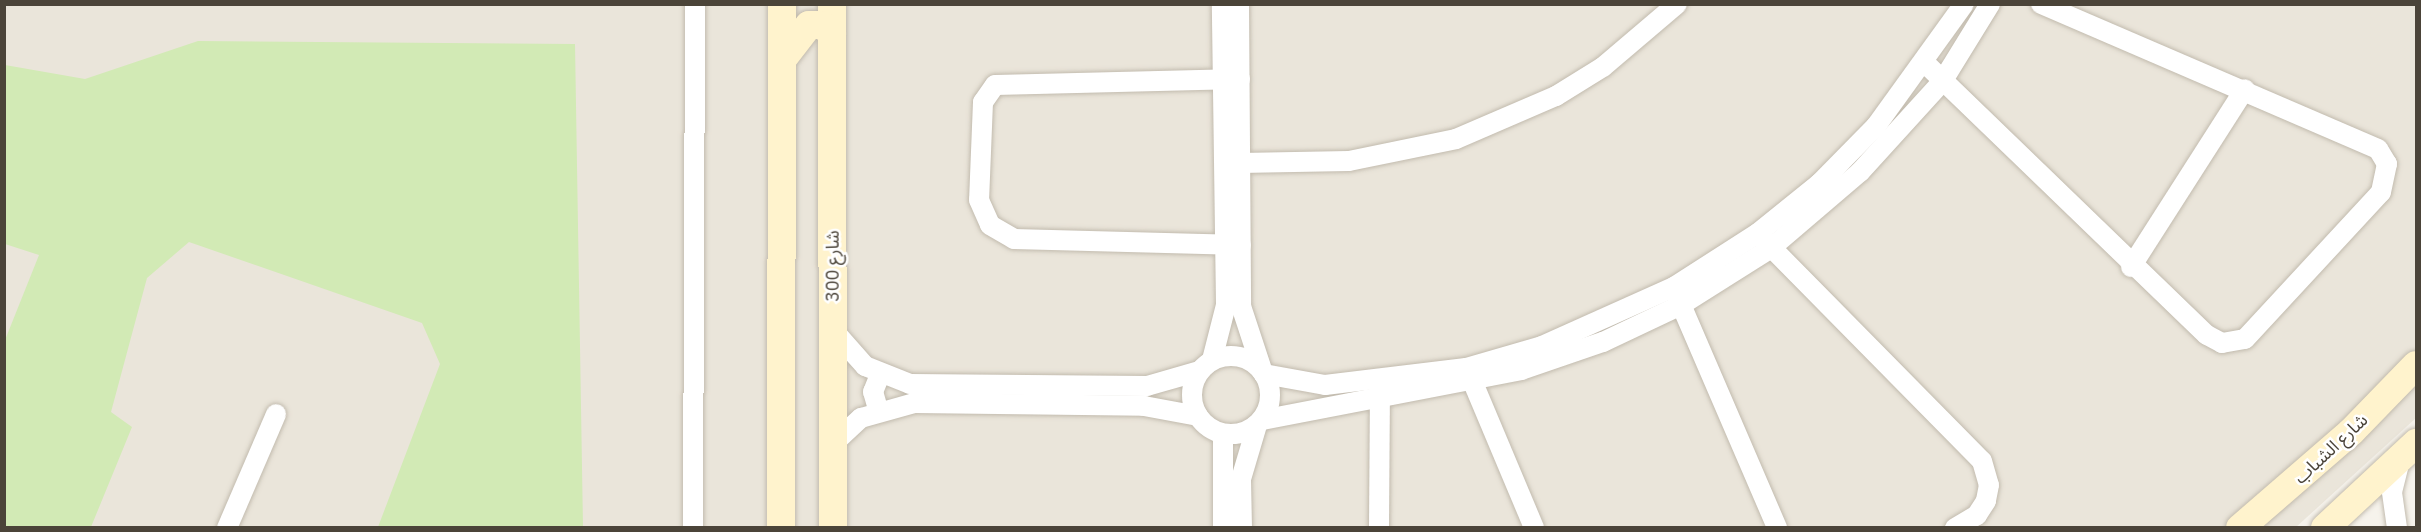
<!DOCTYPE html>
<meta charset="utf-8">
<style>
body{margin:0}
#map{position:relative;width:2421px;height:532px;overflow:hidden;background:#f6f3ec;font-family:"IBM Plex Sans","Noto Sans Arabic",sans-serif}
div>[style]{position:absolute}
.residential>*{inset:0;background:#eae5da}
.green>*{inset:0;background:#d2eab5}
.roads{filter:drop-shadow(0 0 2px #c2bbae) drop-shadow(0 0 2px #c2bbae)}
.street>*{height:20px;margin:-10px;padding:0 10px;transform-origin:10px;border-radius:10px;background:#fff}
.street>.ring{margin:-10px;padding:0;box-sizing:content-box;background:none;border:20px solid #fff;border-radius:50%}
.secondary>*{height:28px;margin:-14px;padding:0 14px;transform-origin:14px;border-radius:14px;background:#fff3cd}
span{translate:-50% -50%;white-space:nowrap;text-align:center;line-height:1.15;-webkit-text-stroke:5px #fff;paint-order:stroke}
.street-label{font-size:18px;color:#4b4439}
.frame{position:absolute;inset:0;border:6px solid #4b4439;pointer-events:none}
</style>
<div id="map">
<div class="residential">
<i style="clip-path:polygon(4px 5px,2416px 5px,2416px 418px,2295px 528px,5px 527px)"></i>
</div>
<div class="green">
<i style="clip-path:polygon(198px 41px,575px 44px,583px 527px,378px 527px,440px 364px,422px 323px,189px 242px,147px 278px,111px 412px,132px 427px,91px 527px,5px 527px,5px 340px,39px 255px,5px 244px,5px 65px,85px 79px)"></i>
</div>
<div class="roads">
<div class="street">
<i style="left:1239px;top:4px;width:302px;rotate:89.6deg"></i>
<i style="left:1241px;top:306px;width:71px;rotate:71.8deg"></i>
<i style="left:1926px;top:64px;width:390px;rotate:44deg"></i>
<i style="left:2207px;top:335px;width:17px;rotate:28deg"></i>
<i style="left:2222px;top:343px;width:23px;rotate:-10deg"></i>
<i style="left:2245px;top:339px;width:200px;rotate:-47.2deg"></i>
<i style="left:2381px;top:192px;width:29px;rotate:-78deg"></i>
<i style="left:2387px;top:164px;width:17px;rotate:-121deg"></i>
<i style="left:2378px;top:149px;width:367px;rotate:-156.7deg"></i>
<i style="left:1240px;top:79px;width:245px;rotate:178.6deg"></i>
<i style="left:995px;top:85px;width:21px;rotate:125deg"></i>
<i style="left:983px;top:102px;width:98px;rotate:92.3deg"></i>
<i style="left:979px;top:200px;width:27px;rotate:66deg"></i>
<i style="left:990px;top:225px;width:28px;rotate:30deg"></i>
<i style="left:1014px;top:239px;width:227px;rotate:1.5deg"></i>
<i style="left:1240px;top:163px;width:109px;rotate:-1.1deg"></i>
<i style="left:1349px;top:161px;width:109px;rotate:-11.6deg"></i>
<i style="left:1456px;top:139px;width:109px;rotate:-23.3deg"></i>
<i style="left:1556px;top:96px;width:55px;rotate:-31.7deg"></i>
<i style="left:1603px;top:67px;width:97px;rotate:-40.4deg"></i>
<i style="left:1764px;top:240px;width:310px;rotate:45.4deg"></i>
<i style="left:1982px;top:461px;width:25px;rotate:74deg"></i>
<i style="left:1989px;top:485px;width:16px;rotate:101deg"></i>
<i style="left:1986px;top:501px;width:17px;rotate:123deg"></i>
<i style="left:1977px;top:515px;width:26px;rotate:149deg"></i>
<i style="left:2131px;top:267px;width:211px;rotate:-57.4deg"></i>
<i style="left:1676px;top:293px;width:256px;rotate:66.7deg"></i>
<i style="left:834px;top:331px;width:47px;rotate:48.5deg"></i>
<i style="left:865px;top:366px;width:48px;rotate:21.8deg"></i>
<i style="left:910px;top:384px;width:237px;rotate:0.5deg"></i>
<i style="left:1147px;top:386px;width:54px;rotate:-16.1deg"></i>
<i class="ring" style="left:1192px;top:356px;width:58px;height:58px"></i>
<i style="left:1212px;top:360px;width:57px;rotate:-75.7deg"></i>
<i style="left:1226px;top:305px;width:301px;rotate:-90.8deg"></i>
<i style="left:1469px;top:373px;width:168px;rotate:67.2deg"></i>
<i style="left:1264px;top:374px;width:62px;rotate:10.2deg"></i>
<i style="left:1325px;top:385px;width:142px;rotate:-6.9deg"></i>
<i style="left:1466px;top:368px;width:79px;rotate:-16.1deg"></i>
<i style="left:1542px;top:346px;width:145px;rotate:-24.1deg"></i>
<i style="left:1674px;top:287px;width:100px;rotate:-32.7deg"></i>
<i style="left:1758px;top:233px;width:80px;rotate:-38.9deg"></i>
<i style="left:1820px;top:183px;width:80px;rotate:-45.5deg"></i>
<i style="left:1876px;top:126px;width:150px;rotate:-54.2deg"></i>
<i style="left:878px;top:409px;width:18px;rotate:-106deg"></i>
<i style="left:873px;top:392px;width:18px;rotate:-68deg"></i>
<i style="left:1262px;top:420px;width:264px;rotate:-10.9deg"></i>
<i style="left:1521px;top:370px;width:87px;rotate:-18.9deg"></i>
<i style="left:1603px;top:342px;width:86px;rotate:-25.4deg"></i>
<i style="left:1681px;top:305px;width:107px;rotate:-32.3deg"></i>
<i style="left:1771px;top:248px;width:117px;rotate:-40.5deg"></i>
<i style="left:1860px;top:172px;width:122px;rotate:-47.7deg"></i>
<i style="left:1942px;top:82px;width:92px;rotate:-58.4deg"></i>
<i style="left:1223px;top:434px;width:94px;rotate:90deg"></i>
<i style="left:834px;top:443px;width:37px;rotate:-43deg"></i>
<i style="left:861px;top:418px;width:55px;rotate:-15.8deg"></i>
<i style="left:914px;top:403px;width:230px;rotate:0.7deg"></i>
<i style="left:1144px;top:406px;width:55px;rotate:10.5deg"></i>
<i style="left:227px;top:528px;width:124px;rotate:-66.7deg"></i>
<i style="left:693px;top:528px;width:524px;rotate:-89.78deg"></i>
<i style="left:1242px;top:528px;width:49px;rotate:-91.2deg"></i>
<i style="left:1241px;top:479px;width:56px;rotate:-73.5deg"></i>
<i style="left:1379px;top:528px;width:142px;rotate:-89.6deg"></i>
<i style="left:2397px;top:528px;width:36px;rotate:-98deg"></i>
<i style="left:2392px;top:492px;width:33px;rotate:-76deg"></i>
</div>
<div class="secondary">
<i style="left:832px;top:4px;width:524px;rotate:89.89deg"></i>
<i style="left:782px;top:60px;width:44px;rotate:-52.4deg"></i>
<i style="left:809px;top:25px;width:13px"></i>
<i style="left:822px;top:25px;width:13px;rotate:39deg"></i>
<i style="left:781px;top:528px;width:524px;rotate:-89.89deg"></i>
<i style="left:2240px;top:528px;width:147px;rotate:-40.9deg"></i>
<i style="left:2351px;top:432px;width:93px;rotate:-45.9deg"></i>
<i style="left:2325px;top:528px;width:125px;rotate:-43deg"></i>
</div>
</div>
<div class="street-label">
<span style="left:833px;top:266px;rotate:-90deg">شارع 300</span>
<span style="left:2331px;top:449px;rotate:-43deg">شارع الشباب</span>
</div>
<div class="frame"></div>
</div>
